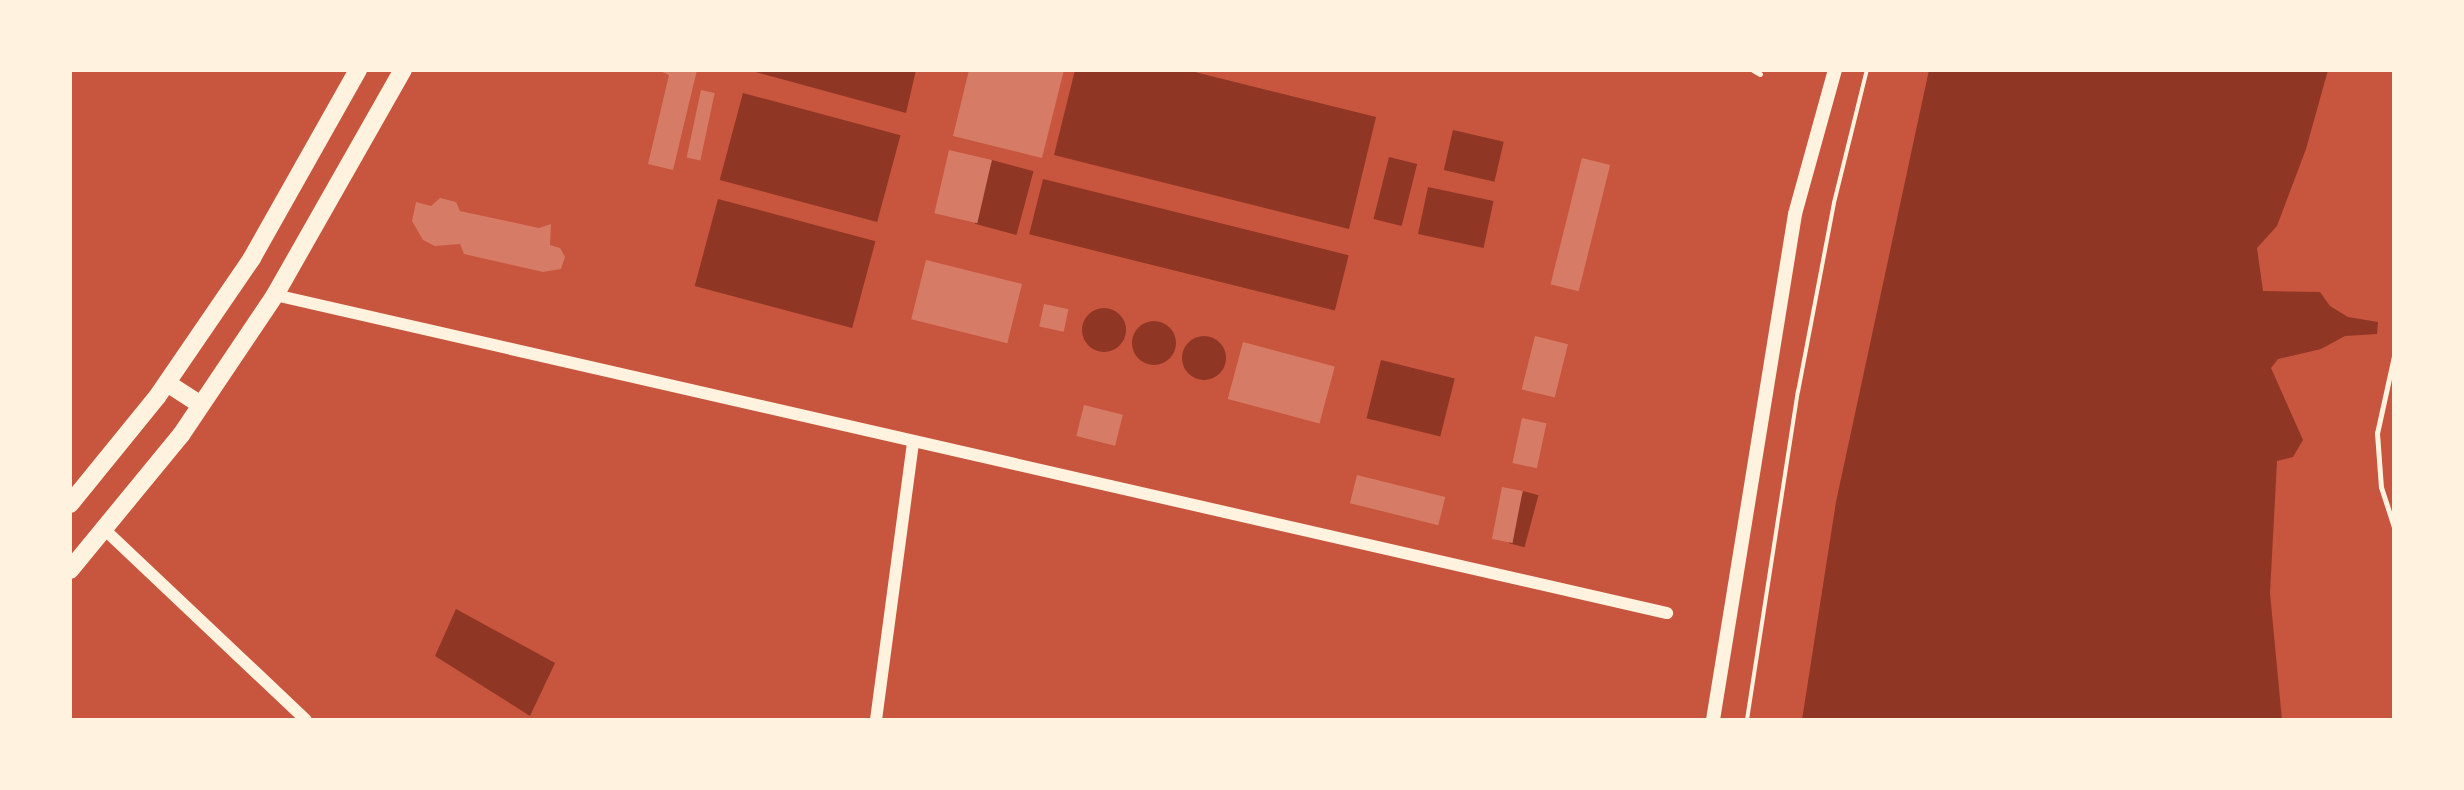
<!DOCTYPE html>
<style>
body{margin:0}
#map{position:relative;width:2464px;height:790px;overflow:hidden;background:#c8553d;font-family:Merriweather,serif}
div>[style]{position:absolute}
.water>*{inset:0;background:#8f3625;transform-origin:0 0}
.round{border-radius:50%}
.building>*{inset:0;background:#d67c66;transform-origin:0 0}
.path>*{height:3.5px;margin:-1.75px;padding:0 1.75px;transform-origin:1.75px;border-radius:1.75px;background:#fff3e0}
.service>*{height:5px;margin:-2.5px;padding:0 2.5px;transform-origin:2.5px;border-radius:2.5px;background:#fff3e0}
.tertiary>*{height:12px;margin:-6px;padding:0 6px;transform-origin:6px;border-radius:6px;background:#fff3e0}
.secondary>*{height:14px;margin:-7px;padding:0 7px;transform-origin:7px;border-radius:7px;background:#fff3e0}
.primary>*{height:18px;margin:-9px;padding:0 9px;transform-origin:9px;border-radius:9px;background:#fff3e0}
span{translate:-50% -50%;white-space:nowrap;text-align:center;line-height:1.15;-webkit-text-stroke:5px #fff3e0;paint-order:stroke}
.frame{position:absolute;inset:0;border:72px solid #fff3e0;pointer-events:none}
</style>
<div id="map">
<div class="water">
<i style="clip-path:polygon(748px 70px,916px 70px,906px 113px)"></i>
<i style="clip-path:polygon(1075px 70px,1187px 70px,1376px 117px,1349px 229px,1054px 155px)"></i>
<i style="clip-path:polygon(1929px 70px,2328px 70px,2306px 149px,2277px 226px,2257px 248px,2263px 291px,2320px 292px,2330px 306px,2348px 317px,2378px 322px,2377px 334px,2345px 336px,2321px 349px,2278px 359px,2271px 368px,2303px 440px,2293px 457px,2277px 461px,2270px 593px,2282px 720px,1802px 720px,1836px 502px)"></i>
<i style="left:743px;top:93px;width:163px;height:90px;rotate:15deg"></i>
<i style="left:1453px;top:130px;width:52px;height:41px;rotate:13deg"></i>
<i style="left:1389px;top:157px;width:29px;height:64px;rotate:14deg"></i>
<i style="left:992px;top:160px;width:43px;height:66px;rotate:15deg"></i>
<i style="left:1043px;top:179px;width:315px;height:57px;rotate:14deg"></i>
<i style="left:1428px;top:187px;width:67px;height:48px;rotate:12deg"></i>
<i style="left:718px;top:199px;width:163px;height:90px;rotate:15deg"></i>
<i class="round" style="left:1082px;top:308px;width:44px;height:44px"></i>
<i class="round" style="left:1132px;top:321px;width:44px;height:44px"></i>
<i class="round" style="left:1182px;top:336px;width:44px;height:44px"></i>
<i style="left:1381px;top:360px;width:76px;height:60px;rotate:14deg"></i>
<i style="left:1523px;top:491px;width:16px;height:54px;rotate:15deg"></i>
<i style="clip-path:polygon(456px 609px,555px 663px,530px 716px,435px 656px)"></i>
</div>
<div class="building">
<i style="clip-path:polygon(658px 70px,697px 70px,673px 170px,648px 164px,669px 75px)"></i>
<i style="clip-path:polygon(969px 70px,1064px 70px,1042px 158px,953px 136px)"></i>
<i style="left:701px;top:90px;width:14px;height:69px;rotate:12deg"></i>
<i style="left:949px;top:150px;width:44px;height:65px;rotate:13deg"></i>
<i style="left:1582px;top:158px;width:29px;height:130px;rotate:14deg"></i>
<i style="clip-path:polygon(440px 198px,456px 202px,460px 211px,539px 228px,551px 224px,550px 245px,560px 248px,565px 257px,561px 269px,543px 272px,464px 254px,460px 244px,435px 246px,423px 240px,412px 221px,416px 202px,431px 206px)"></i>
<i style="left:926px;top:260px;width:99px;height:61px;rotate:14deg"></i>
<i style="left:1044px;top:304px;width:25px;height:23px;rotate:12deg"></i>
<i style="left:1535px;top:336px;width:34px;height:55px;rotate:14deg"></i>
<i style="left:1243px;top:342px;width:95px;height:59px;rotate:15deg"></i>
<i style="left:1084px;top:405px;width:40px;height:32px;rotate:14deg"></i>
<i style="left:1522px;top:418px;width:25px;height:46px;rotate:12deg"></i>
<i style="left:1357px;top:475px;width:91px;height:29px;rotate:14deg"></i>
<i style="left:1502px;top:487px;width:21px;height:53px;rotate:11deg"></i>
</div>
<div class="path">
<i style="left:1747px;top:720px;width:332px;rotate:-81.2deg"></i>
<i style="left:1798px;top:392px;width:192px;rotate:-79.2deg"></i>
<i style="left:1834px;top:203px;width:137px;rotate:-76.1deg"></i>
</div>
<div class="service">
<i style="left:1753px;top:70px;width:8px;rotate:30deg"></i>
<i style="left:2394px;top:356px;width:79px;rotate:102.4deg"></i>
<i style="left:2377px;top:433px;width:54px;rotate:85.8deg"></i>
<i style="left:2381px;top:487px;width:42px;rotate:72deg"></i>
</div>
<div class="tertiary">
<i style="left:275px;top:295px;width:1428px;rotate:12.87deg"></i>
<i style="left:104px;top:529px;width:278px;rotate:43.4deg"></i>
<i style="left:876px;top:720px;width:281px;rotate:-82.4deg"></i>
</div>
<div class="secondary">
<i style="left:1713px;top:720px;width:513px;rotate:-80.79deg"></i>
<i style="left:1795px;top:214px;width:149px;rotate:-74.5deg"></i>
</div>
<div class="primary">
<i style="left:167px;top:383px;width:40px;rotate:32.9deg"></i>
<i style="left:70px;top:504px;width:138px;rotate:-50.9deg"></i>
<i style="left:157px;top:397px;width:168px;rotate:-55.6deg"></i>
<i style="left:252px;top:258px;width:216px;rotate:-60.6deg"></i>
<i style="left:70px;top:570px;width:175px;rotate:-50.6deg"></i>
<i style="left:181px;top:435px;width:169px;rotate:-56.1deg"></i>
<i style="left:275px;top:295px;width:259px;rotate:-60.4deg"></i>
</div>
<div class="frame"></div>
</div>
